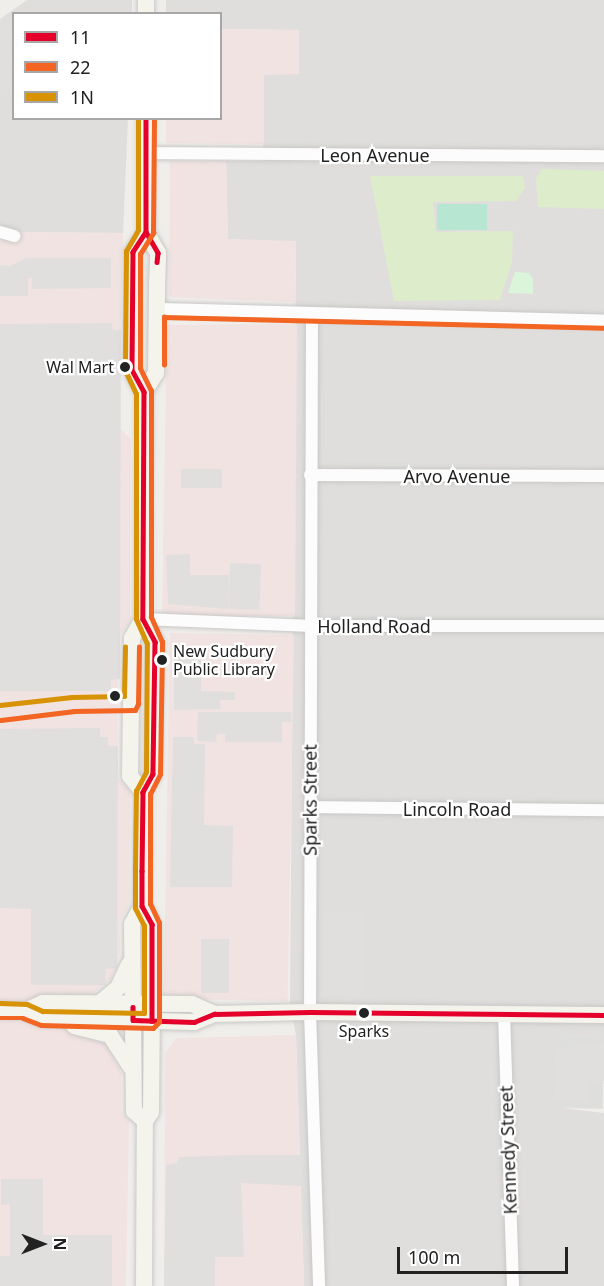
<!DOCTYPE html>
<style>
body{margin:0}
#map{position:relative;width:604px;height:1286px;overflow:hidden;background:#f0eeeb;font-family:"Noto Sans",sans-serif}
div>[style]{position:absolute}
.residential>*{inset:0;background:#dfdedc}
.commercial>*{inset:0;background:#f1e3e1;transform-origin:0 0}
.religious>*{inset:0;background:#dededc;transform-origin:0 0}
.grass>*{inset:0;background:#ddeccb}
.park>*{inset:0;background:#daf5da}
.pitch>*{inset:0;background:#b7e6d2;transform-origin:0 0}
.parking>*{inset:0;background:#e0dfde;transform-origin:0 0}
.roads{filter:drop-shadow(0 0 2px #c9c8c7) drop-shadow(0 0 2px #c9c8c7)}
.street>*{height:12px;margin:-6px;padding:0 6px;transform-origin:6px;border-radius:6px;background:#fdfcfc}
.secondary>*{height:16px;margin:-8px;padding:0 8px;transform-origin:8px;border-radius:8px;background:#f4f4ed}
.bus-1>*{height:4.5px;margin:-2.25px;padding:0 2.25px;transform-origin:2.25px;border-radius:2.25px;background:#e4002b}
.bus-2>*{height:4.5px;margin:-2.25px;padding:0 2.25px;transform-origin:2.25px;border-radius:2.25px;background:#f26522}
.bus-3>*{height:4.5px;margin:-2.25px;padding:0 2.25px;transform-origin:2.25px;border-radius:2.25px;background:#d79205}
.dots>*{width:16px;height:16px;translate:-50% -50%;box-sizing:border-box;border:3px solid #fff;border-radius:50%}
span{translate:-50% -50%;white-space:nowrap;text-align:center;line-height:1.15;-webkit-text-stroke:4.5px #fff;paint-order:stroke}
.bus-label{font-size:16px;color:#222}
.right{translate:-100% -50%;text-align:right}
.left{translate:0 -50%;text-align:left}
.street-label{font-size:18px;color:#222}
.legend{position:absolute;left:12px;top:12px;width:210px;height:108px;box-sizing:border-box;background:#fff;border:2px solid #a7a7a7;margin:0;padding:8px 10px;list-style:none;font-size:18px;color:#222}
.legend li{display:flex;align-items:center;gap:12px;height:30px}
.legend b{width:30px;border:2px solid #a7a7a7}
.north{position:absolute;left:12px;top:1214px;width:60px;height:60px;-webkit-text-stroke:4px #fff;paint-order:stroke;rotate:90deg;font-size:16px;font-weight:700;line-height:24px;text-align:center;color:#222}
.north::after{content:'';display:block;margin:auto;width:21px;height:27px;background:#222;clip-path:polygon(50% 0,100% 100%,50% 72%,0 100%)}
.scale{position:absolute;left:397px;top:1247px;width:171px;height:27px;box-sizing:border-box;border:3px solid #222;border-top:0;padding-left:8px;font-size:18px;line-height:21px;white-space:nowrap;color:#222;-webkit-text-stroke:4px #fff;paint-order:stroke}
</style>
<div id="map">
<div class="residential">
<i style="clip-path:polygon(27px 0,132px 0,132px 13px,14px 14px,14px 118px,128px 119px,123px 233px,0 232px,0 19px)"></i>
<i style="clip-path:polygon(166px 0,604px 0,604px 1036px,554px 1035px,554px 1107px,604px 1113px,604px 1286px,304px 1286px,296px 1035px,290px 1005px,296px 242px,228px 239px,226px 161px,263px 161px,264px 74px,299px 30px,221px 29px,220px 14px,166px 14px)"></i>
</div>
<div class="commercial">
<i style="clip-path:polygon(221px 29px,299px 30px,299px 74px,264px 75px,264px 144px,166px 143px,166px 119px,220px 118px)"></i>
<i style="clip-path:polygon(170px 161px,226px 161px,228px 239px,296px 241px,295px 302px,169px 297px)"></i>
<i style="clip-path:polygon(0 232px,123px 233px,118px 426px,131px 439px,130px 620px,118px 638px,117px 776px,130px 791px,129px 904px,119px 922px,120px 953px,111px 979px,81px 1002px,76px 1029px,103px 1038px,121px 1073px,121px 1112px,129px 1121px,126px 1286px,0 1286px)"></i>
<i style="clip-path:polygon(297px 324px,295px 616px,170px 616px,162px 612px,167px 325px)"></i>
<i style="left:170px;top:633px;width:124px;height:366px;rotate:1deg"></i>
<i style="clip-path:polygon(296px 1035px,304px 1286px,164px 1286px,165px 1053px,176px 1038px)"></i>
</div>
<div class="religious">
<i style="left:554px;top:1035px;width:50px;height:73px;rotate:1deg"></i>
</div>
<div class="grass">
<i style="clip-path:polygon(542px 169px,604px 171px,604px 209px,538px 207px,536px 179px)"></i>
<i style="clip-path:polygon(370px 176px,523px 176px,525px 188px,516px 201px,433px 202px,436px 232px,513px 231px,512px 262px,500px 300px,394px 301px)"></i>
</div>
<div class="park">
<i style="clip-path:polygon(515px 272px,529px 273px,533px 279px,533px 294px,508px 293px)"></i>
</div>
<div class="pitch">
<i style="left:437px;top:204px;width:50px;height:26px"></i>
</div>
<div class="parking">
<i style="left:0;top:23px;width:13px;height:66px"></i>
<i style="clip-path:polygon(26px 258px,111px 258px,111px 288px,32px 289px,32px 278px,28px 278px,28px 296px,0 296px,0 265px,10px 266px)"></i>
<i style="clip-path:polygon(112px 323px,113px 330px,121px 330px,120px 679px,111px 680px,111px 691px,0 691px,0 324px)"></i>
<i style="left:181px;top:469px;width:41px;height:19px"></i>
<i style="clip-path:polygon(190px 554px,190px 575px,229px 575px,228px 609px,168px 604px,166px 555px)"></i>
<i style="left:230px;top:563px;width:31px;height:46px;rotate:2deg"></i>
<i style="clip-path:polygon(174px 648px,201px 648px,201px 691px,235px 692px,235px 700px,220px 700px,221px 709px,174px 710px)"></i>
<i style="clip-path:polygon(198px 712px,291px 712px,292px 722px,282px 722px,282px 742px,225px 742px,225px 734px,217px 734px,216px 742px,197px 741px)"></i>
<i style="clip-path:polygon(100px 728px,100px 737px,108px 737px,108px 746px,118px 746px,117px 968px,106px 969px,105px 985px,31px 985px,31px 909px,0 908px,0 729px)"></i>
<i style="clip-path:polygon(173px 737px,194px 737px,194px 744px,205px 744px,204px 825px,233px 826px,232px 887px,170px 887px)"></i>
<i style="left:325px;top:912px;width:39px;height:84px"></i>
<i style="left:201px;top:939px;width:28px;height:54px"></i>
<i style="clip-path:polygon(569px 1042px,604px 1043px,604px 1081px,587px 1084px,587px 1102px,554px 1101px,554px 1049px,569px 1049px)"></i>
<i style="clip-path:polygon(244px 1155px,300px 1155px,301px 1186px,241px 1183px,244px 1257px,215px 1257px,215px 1286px,164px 1286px,166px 1165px,177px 1163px,179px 1157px)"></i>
<i style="clip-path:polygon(1px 1179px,43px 1179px,43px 1235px,112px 1235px,112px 1286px,0 1286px,0 1256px,10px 1256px,10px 1204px,1px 1205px)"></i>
</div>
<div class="roads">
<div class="street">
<i style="left:146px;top:153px;width:458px;rotate:0.4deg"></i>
<i style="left:0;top:232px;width:15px;rotate:16deg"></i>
<i style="left:157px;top:309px;width:447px;rotate:1.5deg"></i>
<i style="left:312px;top:315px;width:697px;rotate:90.16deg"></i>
<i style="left:310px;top:1012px;width:274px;rotate:88.1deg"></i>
<i style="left:310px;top:475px;width:294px;rotate:0.2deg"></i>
<i style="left:143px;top:619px;width:169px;rotate:2.4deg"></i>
<i style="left:312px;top:626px;width:292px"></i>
<i style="left:310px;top:807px;width:294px;rotate:0.6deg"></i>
<i style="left:504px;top:1014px;width:272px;rotate:88.1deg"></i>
</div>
<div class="secondary">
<i style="left:146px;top:0;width:14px;rotate:90deg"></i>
<i style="left:144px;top:392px;width:22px;rotate:-58deg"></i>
<i style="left:156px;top:373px;width:87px;rotate:-89.3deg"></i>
<i style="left:157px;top:286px;width:33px;rotate:-88deg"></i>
<i style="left:158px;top:253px;width:24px;rotate:-120deg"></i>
<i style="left:146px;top:232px;width:114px;rotate:-90deg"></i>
<i style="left:143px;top:792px;width:21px;rotate:-129deg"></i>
<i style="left:130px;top:776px;width:138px;rotate:-89.2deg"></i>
<i style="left:132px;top:638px;width:22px;rotate:-60deg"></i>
<i style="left:142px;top:906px;width:21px;rotate:119deg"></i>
<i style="left:132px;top:924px;width:187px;rotate:89.4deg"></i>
<i style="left:134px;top:1111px;width:15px;rotate:42deg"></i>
<i style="left:100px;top:1003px;width:23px;rotate:-40deg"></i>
<i style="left:118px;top:988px;width:26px;rotate:-65deg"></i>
<i style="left:0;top:1010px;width:25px;rotate:2deg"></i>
<i style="left:25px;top:1011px;width:17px;rotate:24deg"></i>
<i style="left:41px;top:1018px;width:153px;rotate:1.5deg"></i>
<i style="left:194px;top:1022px;width:22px;rotate:-22deg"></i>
<i style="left:214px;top:1014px;width:96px;rotate:-1.2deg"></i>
<i style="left:310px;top:1012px;width:294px;rotate:0.6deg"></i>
<i style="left:25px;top:1011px;width:20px;rotate:-24deg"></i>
<i style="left:43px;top:1003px;width:149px;rotate:0.4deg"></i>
<i style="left:192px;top:1004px;width:24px;rotate:24deg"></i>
<i style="left:74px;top:1026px;width:37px;rotate:14deg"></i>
<i style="left:110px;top:1035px;width:38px;rotate:57deg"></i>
<i style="left:144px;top:1286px;width:165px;rotate:-89.7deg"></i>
<i style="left:145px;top:1121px;width:11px;rotate:-56deg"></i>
<i style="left:151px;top:1112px;width:122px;rotate:-89.5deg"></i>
<i style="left:152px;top:990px;width:66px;rotate:-90deg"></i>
<i style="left:152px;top:924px;width:21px;rotate:-119deg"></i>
<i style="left:142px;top:906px;width:114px;rotate:-89.5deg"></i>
<i style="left:143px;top:792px;width:21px;rotate:-61deg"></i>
<i style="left:153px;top:774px;width:132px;rotate:-89.1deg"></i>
<i style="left:155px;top:642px;width:26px;rotate:-118deg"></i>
<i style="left:143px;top:619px;width:227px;rotate:-89.7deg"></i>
<i style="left:144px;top:392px;width:25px;rotate:-119deg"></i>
<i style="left:132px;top:370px;width:118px;rotate:-89.5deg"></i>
<i style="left:133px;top:252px;width:24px;rotate:-57deg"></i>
</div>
</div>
<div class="bus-1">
<i style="left:146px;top:118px;width:114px;rotate:90deg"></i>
<i style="left:146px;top:232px;width:24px;rotate:60deg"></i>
<i style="left:158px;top:253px;width:9px;rotate:96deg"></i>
<i style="left:146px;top:232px;width:24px;rotate:123deg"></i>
<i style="left:133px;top:252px;width:118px;rotate:90.5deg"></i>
<i style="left:132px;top:370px;width:25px;rotate:61deg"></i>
<i style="left:144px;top:392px;width:227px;rotate:90.3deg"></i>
<i style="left:143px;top:619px;width:26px;rotate:62deg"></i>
<i style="left:155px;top:642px;width:132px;rotate:90.9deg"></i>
<i style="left:153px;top:774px;width:21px;rotate:119deg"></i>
<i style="left:143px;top:792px;width:79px;rotate:90.7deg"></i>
<i style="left:142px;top:871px;width:35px;rotate:90deg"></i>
<i style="left:142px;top:906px;width:21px;rotate:61deg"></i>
<i style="left:152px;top:924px;width:97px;rotate:90deg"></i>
<i style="left:133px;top:1007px;width:13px;rotate:90deg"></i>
<i style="left:133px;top:1020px;width:61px;rotate:1.9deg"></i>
<i style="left:194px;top:1022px;width:22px;rotate:-22deg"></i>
<i style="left:214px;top:1014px;width:96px;rotate:-1.2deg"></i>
<i style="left:310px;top:1012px;width:294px;rotate:0.6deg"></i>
</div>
<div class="bus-2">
<i style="left:164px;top:365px;width:48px;rotate:-90deg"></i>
<i style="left:164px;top:317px;width:440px;rotate:1.4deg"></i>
<i style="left:1px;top:720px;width:74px;rotate:-7deg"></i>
<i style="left:74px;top:711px;width:61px;rotate:-0.9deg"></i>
<i style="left:135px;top:710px;width:7px;rotate:-63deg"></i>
<i style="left:138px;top:704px;width:57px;rotate:-89deg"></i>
<i style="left:0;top:1018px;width:23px"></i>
<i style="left:23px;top:1018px;width:19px;rotate:21deg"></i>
<i style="left:41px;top:1025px;width:112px;rotate:1.5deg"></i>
<i style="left:153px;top:1028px;width:8px;rotate:-45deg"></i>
<i style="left:159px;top:1022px;width:99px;rotate:-90deg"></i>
<i style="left:159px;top:923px;width:21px;rotate:-115deg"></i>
<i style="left:150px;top:904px;width:110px;rotate:-90deg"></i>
<i style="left:150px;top:794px;width:22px;rotate:-63deg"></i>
<i style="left:160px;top:774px;width:132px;rotate:-89.1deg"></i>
<i style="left:162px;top:642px;width:27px;rotate:-114deg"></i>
<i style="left:151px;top:617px;width:226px;rotate:-90deg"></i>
<i style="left:151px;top:391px;width:25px;rotate:-116deg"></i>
<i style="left:140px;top:368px;width:114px;rotate:-90deg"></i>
<i style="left:140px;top:254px;width:25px;rotate:-58deg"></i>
<i style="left:153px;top:233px;width:115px;rotate:-89.5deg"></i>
</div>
<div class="bus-3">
<i style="left:0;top:705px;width:72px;rotate:-6.3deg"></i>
<i style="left:72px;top:697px;width:52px;rotate:-1.1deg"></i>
<i style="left:124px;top:696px;width:49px;rotate:-88.8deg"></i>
<i style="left:0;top:1003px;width:27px;rotate:2deg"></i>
<i style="left:27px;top:1004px;width:17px;rotate:24deg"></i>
<i style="left:43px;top:1011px;width:101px;rotate:1.1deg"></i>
<i style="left:144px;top:1013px;width:87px;rotate:-90deg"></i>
<i style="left:144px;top:926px;width:20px;rotate:-117deg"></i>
<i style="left:135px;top:908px;width:37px;rotate:-90deg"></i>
<i style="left:135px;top:871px;width:80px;rotate:-89.3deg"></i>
<i style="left:136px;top:791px;width:21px;rotate:-62deg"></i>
<i style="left:146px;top:772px;width:128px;rotate:-89.6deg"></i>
<i style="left:147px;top:644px;width:27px;rotate:-114deg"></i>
<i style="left:136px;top:619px;width:225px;rotate:-90deg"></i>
<i style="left:136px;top:394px;width:26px;rotate:-115deg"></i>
<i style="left:125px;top:370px;width:119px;rotate:-89.5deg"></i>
<i style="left:126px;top:251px;width:24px;rotate:-60deg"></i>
<i style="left:138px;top:230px;width:112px;rotate:-90deg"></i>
</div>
<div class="dots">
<i style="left:125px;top:367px;background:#222"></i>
<i style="left:162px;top:660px;background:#222"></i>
<i style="left:115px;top:696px;background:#222"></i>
<i style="left:364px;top:1013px;background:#222"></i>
</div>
<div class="bus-label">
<span class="right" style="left:114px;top:367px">Wal Mart</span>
<span class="left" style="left:173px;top:660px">New Sudbury<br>Public Library</span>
<span style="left:364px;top:1031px">Sparks</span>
</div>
<div class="street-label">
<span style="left:375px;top:155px">Leon Avenue</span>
<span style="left:457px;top:476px">Arvo Avenue</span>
<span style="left:374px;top:626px">Holland Road</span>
<span style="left:310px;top:800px;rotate:-90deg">Sparks Street</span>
<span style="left:457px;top:809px">Lincoln Road</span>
<span style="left:508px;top:1150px;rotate:-92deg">Kennedy Street</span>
</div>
<ul class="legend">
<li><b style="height:8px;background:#e4002b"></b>11</li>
<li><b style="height:8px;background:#f26522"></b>22</li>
<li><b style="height:8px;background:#d79205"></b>1N</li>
</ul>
<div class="north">N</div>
<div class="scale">100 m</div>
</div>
